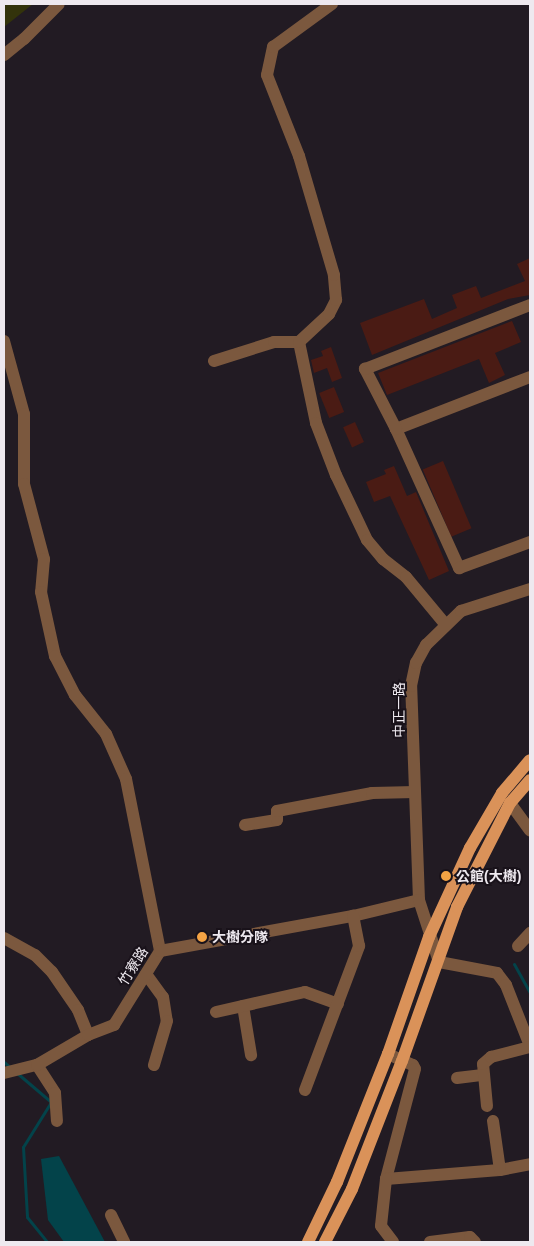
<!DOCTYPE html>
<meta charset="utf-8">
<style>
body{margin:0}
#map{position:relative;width:534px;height:1246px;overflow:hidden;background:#221b23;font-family:Helvetica,"Noto Sans TC",sans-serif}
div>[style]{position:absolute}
.green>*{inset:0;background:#33330b}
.water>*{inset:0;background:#03434a}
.stream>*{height:3px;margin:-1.5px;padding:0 1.5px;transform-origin:1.5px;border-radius:1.5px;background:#03434a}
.building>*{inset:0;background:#4a1b14;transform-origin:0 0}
.minor>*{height:12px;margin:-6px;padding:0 6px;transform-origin:6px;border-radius:6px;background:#7b583e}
.major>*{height:12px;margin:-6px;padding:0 6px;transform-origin:6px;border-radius:6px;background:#da9259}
.dots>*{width:14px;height:14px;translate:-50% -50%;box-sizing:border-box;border:2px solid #19121a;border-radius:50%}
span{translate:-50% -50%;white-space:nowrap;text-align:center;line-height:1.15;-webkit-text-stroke:4px #19121a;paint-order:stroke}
.street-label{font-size:14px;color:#eee9ef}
.poi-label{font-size:14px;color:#eee9ef;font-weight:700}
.left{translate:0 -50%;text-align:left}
.frame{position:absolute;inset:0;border:5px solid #eee9ef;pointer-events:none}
</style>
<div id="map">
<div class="green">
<i style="clip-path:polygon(4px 4px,33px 4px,4px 27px)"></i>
</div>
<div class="water">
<i style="clip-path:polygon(59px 1156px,105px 1242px,64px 1242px,48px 1220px,41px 1159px)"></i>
</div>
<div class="stream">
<i style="left:514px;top:964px;width:33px;rotate:61deg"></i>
<i style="left:4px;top:1062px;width:9px;rotate:41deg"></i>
<i style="left:17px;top:1073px;width:45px;rotate:40.5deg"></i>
<i style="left:51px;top:1102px;width:53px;rotate:121.9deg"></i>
<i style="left:23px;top:1147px;width:70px;rotate:86.7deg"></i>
<i style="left:27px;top:1217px;width:32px;rotate:51deg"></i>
</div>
<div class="building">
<i style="clip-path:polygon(530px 258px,530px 295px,508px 299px,372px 355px,360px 323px,424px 299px,432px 319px,457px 308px,452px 295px,476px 286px,481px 298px,525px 281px,517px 264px)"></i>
<i style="clip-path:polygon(512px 321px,521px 342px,495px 353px,505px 375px,489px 383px,479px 359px,387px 395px,378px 373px)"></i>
<i style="clip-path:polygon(331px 347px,342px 378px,332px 382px,327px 368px,314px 373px,311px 360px,323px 356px,321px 351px)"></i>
<i style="left:334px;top:387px;width:27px;height:16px;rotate:68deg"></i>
<i style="left:355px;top:422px;width:22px;height:13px;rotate:66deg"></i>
<i style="left:443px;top:461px;width:73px;height:22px;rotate:67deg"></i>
<i style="clip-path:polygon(394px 466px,407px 496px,416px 492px,449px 571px,429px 580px,390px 496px,374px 502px,366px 482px,386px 474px,384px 470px)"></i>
</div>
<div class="minor">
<i style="left:4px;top:55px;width:26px;rotate:-39deg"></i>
<i style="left:24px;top:39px;width:49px;rotate:-45deg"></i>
<i style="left:4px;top:341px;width:76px;rotate:74.7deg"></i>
<i style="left:24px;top:414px;width:70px;rotate:90deg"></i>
<i style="left:24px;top:484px;width:78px;rotate:75.1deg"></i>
<i style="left:44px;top:559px;width:33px;rotate:95deg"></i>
<i style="left:41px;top:592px;width:66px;rotate:77.7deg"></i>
<i style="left:55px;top:656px;width:44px;rotate:62.9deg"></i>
<i style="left:75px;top:695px;width:50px;rotate:51.5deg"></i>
<i style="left:106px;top:734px;width:49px;rotate:66deg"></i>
<i style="left:126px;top:779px;width:175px;rotate:78.8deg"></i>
<i style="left:299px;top:342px;width:83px;rotate:78.1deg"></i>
<i style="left:316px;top:423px;width:56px;rotate:69deg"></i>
<i style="left:336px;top:475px;width:72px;rotate:64.5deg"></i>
<i style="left:367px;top:540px;width:25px;rotate:50deg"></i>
<i style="left:383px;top:559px;width:29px;rotate:38deg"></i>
<i style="left:406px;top:577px;width:61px;rotate:50.3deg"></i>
<i style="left:214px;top:361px;width:63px;rotate:-17.6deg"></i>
<i style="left:274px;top:342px;width:25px"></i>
<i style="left:299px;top:342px;width:41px;rotate:-43deg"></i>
<i style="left:329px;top:314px;width:16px;rotate:-63deg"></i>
<i style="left:336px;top:300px;width:25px;rotate:-95deg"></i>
<i style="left:334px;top:275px;width:124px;rotate:-106.4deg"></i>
<i style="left:299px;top:156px;width:87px;rotate:-111.6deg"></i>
<i style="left:267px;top:75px;width:29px;rotate:-78deg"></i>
<i style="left:273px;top:47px;width:73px;rotate:-36.1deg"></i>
<i style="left:530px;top:377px;width:144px;rotate:158.8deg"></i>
<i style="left:396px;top:429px;width:153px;rotate:65.6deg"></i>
<i style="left:459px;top:568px;width:76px;rotate:-20.1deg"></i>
<i style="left:396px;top:429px;width:68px;rotate:-117.3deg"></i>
<i style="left:365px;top:369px;width:177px;rotate:-21.2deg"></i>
<i style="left:510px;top:803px;width:34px;rotate:54deg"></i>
<i style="left:245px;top:825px;width:32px;rotate:-9deg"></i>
<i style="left:277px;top:820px;width:9px;rotate:-90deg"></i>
<i style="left:277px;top:811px;width:97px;rotate:-10.7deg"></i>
<i style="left:372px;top:793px;width:43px;rotate:-1.3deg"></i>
<i style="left:419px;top:900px;width:214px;rotate:-92.1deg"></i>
<i style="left:411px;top:686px;width:24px;rotate:-78deg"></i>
<i style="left:416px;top:663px;width:21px;rotate:-61deg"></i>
<i style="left:426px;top:645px;width:49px;rotate:-44.2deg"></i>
<i style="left:461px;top:611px;width:72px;rotate:-17.7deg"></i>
<i style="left:4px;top:938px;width:35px;rotate:29deg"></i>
<i style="left:35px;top:955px;width:24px;rotate:45deg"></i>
<i style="left:52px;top:972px;width:46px;rotate:55.6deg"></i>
<i style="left:78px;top:1010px;width:27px;rotate:68deg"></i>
<i style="left:518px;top:946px;width:18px;rotate:-47deg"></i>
<i style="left:146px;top:974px;width:29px;rotate:54deg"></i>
<i style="left:163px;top:997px;width:24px;rotate:81deg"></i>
<i style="left:167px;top:1021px;width:46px;rotate:106.5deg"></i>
<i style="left:243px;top:1006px;width:50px;rotate:80.7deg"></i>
<i style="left:216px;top:1012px;width:91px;rotate:-12.7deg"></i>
<i style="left:305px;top:992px;width:35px;rotate:20deg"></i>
<i style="left:388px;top:1054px;width:27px;rotate:24deg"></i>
<i style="left:413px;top:1065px;width:4px;rotate:63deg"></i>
<i style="left:415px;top:1069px;width:114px;rotate:104.8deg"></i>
<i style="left:386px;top:1179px;width:114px;rotate:-4.5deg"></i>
<i style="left:500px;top:1170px;width:31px;rotate:-11deg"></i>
<i style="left:37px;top:1065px;width:33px;rotate:57deg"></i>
<i style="left:55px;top:1093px;width:28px;rotate:86deg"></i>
<i style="left:4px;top:1073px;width:34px;rotate:-14deg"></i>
<i style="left:37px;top:1065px;width:59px;rotate:-30.5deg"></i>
<i style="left:88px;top:1035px;width:28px;rotate:-21deg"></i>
<i style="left:114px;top:1025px;width:87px;rotate:-58.1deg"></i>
<i style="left:160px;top:951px;width:196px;rotate:-10.3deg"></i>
<i style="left:353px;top:916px;width:68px;rotate:-13.6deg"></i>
<i style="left:419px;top:900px;width:65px;rotate:72.1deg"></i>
<i style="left:439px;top:962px;width:59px;rotate:10.7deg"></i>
<i style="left:497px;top:973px;width:15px;rotate:53deg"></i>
<i style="left:506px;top:985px;width:66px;rotate:68.5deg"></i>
<i style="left:457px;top:1078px;width:26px;rotate:-7deg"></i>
<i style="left:305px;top:1090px;width:154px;rotate:-69.4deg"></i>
<i style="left:359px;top:946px;width:31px;rotate:-101deg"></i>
<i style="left:487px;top:1106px;width:42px;rotate:-95.4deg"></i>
<i style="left:483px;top:1064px;width:11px;rotate:-41deg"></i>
<i style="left:491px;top:1057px;width:40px;rotate:-14.4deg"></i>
<i style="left:493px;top:1121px;width:49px;rotate:81.9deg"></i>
<i style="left:386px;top:1179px;width:47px;rotate:96.1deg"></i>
<i style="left:381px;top:1226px;width:20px;rotate:53deg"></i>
<i style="left:111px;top:1215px;width:30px;rotate:64deg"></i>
<i style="left:430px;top:1242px;width:40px;rotate:-7.1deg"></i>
<i style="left:470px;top:1237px;width:7px;rotate:45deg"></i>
</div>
<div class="major">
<i style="left:308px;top:1242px;width:67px;rotate:-64.2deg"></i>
<i style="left:337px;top:1182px;width:138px;rotate:-68.3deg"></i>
<i style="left:388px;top:1054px;width:124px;rotate:-70.7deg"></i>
<i style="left:429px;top:937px;width:98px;rotate:-65.3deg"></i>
<i style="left:470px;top:848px;width:64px;rotate:-59.8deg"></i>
<i style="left:502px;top:793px;width:43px;rotate:-49.7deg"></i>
<i style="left:325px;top:1242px;width:59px;rotate:-63deg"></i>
<i style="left:352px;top:1189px;width:137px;rotate:-68.7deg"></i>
<i style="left:402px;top:1061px;width:164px;rotate:-70.3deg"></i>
<i style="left:457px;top:907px;width:117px;rotate:-63deg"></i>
<i style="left:510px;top:803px;width:30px;rotate:-49deg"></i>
</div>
<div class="dots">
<i style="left:446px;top:876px;background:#f4a344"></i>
<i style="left:202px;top:937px;background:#f4a344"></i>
</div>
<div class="street-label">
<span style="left:399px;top:710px;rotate:-90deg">中正一路</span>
<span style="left:133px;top:966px;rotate:-58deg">竹寮路</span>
</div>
<div class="poi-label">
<span class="left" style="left:456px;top:876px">公館(大樹)</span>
<span class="left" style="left:212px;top:937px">大樹分隊</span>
</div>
<div class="frame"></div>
</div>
